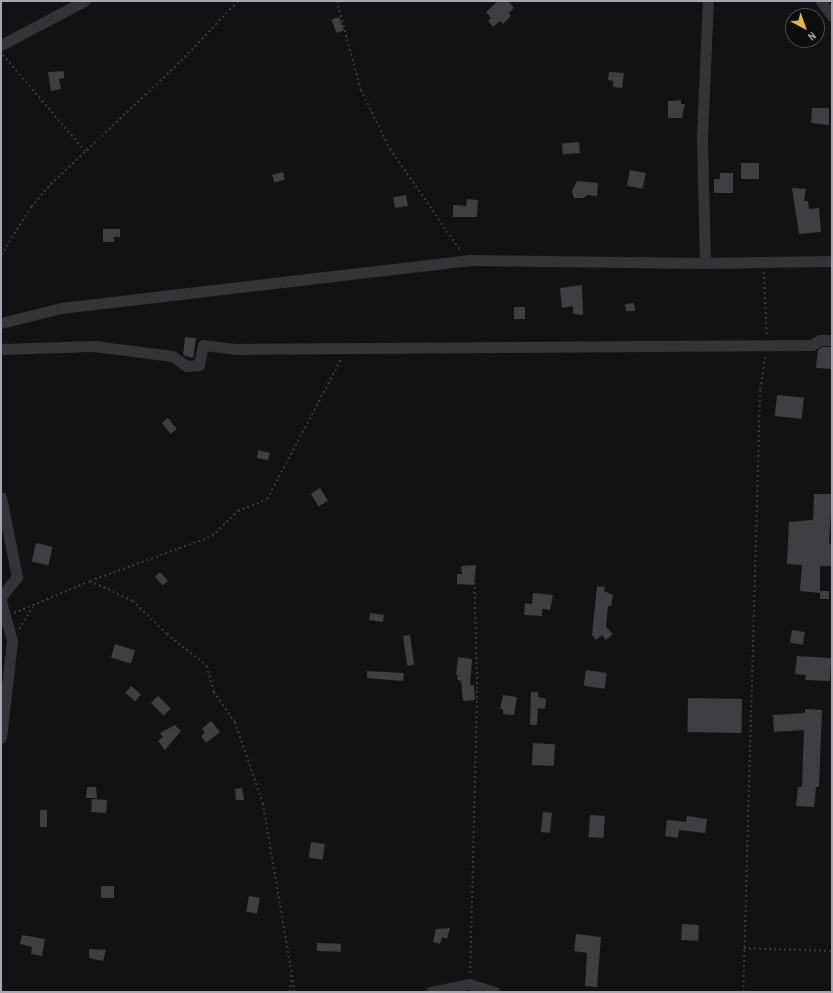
<!DOCTYPE html>
<style>
body{margin:0}
#map{position:relative;width:833px;height:993px;overflow:hidden;background:#121213;font-family:"Archivo Narrow",sans-serif}
div>[style]{position:absolute}
.building>*{inset:0;background:#3f3f43;transform-origin:0 0}
.path>*{height:1.5px;margin-top:-0.75px;transform-origin:0;background:repeating-linear-gradient(90deg,#393a3f 0 2px,transparent 0 5px)}
.minor>*{height:11px;margin:-5.5px;padding:0 5.5px;transform-origin:5.5px;border-radius:5.5px;background:#333438}
span{translate:-50% -50%;white-space:nowrap;text-align:center;line-height:1.15;-webkit-text-stroke:3px #0d0d0e;paint-order:stroke}
.frame{position:absolute;inset:0;border:2px solid #a5a8b3;pointer-events:none}
.north{position:absolute;left:785px;top:8px;width:40px;height:40px;box-sizing:border-box;background:#0d0d0e;border:1px solid #4a4b50;border-radius:50%;rotate:139deg;font-size:11px;font-weight:700;line-height:16px;text-align:center;color:#a5a8b3}
.north::after{content:'';display:block;margin:auto;width:14px;height:18px;background:#e2ba3b;clip-path:polygon(50% 0,100% 100%,50% 72%,0 100%)}
</style>
<div id="map">
<div class="building">
<i style="clip-path:polygon(498px 1px,508px 1px,514px 8px,509px 13px,511px 16px,503px 24px,500px 21px,493px 27px,488px 21px,491px 18px,486px 12px)"></i>
<i style="left:339px;top:17px;width:14px;height:8px;rotate:69deg"></i>
<i style="clip-path:polygon(64px 71px,64px 78px,59px 79px,61px 89px,51px 91px,48px 72px)"></i>
<i style="clip-path:polygon(609px 72px,624px 73px,622px 88px,613px 87px,613px 81px,608px 80px)"></i>
<i style="clip-path:polygon(681px 100px,681px 104px,685px 104px,682px 118px,668px 118px,668px 101px)"></i>
<i style="clip-path:polygon(812px 108px,829px 108px,829px 125px,811px 123px)"></i>
<i style="left:579px;top:142px;width:11px;height:17px;rotate:85deg"></i>
<i style="left:741px;top:163px;width:18px;height:16px"></i>
<i style="left:630px;top:170px;width:16px;height:16px;rotate:11deg"></i>
<i style="left:283px;top:172px;width:8px;height:11px;rotate:76deg"></i>
<i style="clip-path:polygon(720px 173px,733px 173px,733px 193px,714px 193px,714px 179px,720px 179px)"></i>
<i style="clip-path:polygon(577px 181px,598px 183px,597px 196px,587px 195px,584px 198px,574px 198px,572px 191px)"></i>
<i style="clip-path:polygon(792px 188px,806px 189px,804px 201px,808px 201px,809px 209px,819px 208px,821px 232px,799px 234px)"></i>
<i style="left:406px;top:195px;width:11px;height:13px;rotate:80deg"></i>
<i style="clip-path:polygon(467px 199px,478px 200px,477px 217px,453px 217px,453px 205px,466px 206px)"></i>
<i style="clip-path:polygon(103px 229px,120px 229px,120px 237px,114px 237px,114px 242px,103px 242px)"></i>
<i style="clip-path:polygon(582px 285px,583px 315px,573px 314px,573px 306px,562px 308px,560px 288px)"></i>
<i style="clip-path:polygon(634px 303px,635px 311px,626px 311px,625px 304px)"></i>
<i style="left:514px;top:307px;width:11px;height:12px"></i>
<i style="clip-path:polygon(185px 337px,196px 338px,193px 358px,183px 355px)"></i>
<i style="clip-path:polygon(822px 347px,832px 347px,832px 369px,816px 368px,818px 350px)"></i>
<i style="left:777px;top:395px;width:27px;height:21px;rotate:6deg"></i>
<i style="left:168px;top:418px;width:14px;height:8px;rotate:51deg"></i>
<i style="clip-path:polygon(258px 450px,270px 453px,268px 460px,257px 458px)"></i>
<i style="left:320px;top:488px;width:15px;height:11px;rotate:58deg"></i>
<i style="clip-path:polygon(814px 494px,832px 494px,829px 544px,832px 544px,832px 566px,820px 566px,820px 593px,800px 591px,802px 565px,787px 564px,789px 522px,813px 520px)"></i>
<i style="left:36px;top:543px;width:17px;height:19px;rotate:13deg"></i>
<i style="clip-path:polygon(476px 565px,474px 585px,457px 584px,457px 574px,462px 574px,461px 566px)"></i>
<i style="left:160px;top:572px;width:12px;height:7px;rotate:48deg"></i>
<i style="clip-path:polygon(597px 586px,605px 587px,604px 591px,613px 595px,611px 606px,608px 606px,606px 627px,613px 634px,606px 640px,602px 635px,596px 640px,592px 635px)"></i>
<i style="left:820px;top:591px;width:9px;height:8px"></i>
<i style="clip-path:polygon(533px 593px,553px 595px,550px 610px,542px 609px,542px 616px,524px 615px,525px 603px,532px 604px)"></i>
<i style="left:370px;top:613px;width:14px;height:7px;rotate:8deg"></i>
<i style="left:792px;top:630px;width:13px;height:13px;rotate:9deg"></i>
<i style="left:410px;top:635px;width:30px;height:7px;rotate:82deg"></i>
<i style="left:115px;top:644px;width:21px;height:14px;rotate:17deg"></i>
<i style="clip-path:polygon(797px 656px,831px 658px,830px 681px,805px 680px,806px 675px,795px 674px)"></i>
<i style="clip-path:polygon(458px 657px,472px 659px,470px 685px,474px 685px,475px 700px,463px 701px,461px 681px,457px 680px,458px 675px,456px 675px)"></i>
<i style="left:586px;top:670px;width:21px;height:16px;rotate:8deg"></i>
<i style="clip-path:polygon(367px 671px,404px 673px,403px 681px,367px 678px)"></i>
<i style="left:131px;top:686px;width:13px;height:9px;rotate:39deg"></i>
<i style="clip-path:polygon(531px 692px,538px 692px,538px 697px,546px 699px,545px 709px,538px 708px,537px 725px,530px 725px)"></i>
<i style="clip-path:polygon(503px 695px,517px 697px,514px 715px,503px 714px,503px 709px,500px 709px)"></i>
<i style="left:158px;top:696px;width:18px;height:10px;rotate:45deg"></i>
<i style="left:688px;top:698px;width:54px;height:34px;rotate:1deg"></i>
<i style="clip-path:polygon(805px 709px,822px 710px,819px 787px,816px 787px,814px 807px,796px 806px,798px 787px,802px 787px,804px 730px,774px 732px,773px 715px,805px 713px)"></i>
<i style="clip-path:polygon(211px 721px,220px 732px,206px 743px,201px 736px,205px 733px,202px 729px)"></i>
<i style="clip-path:polygon(175px 725px,181px 731px,165px 750px,158px 741px,163px 737px,160px 733px)"></i>
<i style="left:533px;top:743px;width:22px;height:22px;rotate:3deg"></i>
<i style="clip-path:polygon(87px 787px,96px 787px,97px 798px,86px 798px)"></i>
<i style="clip-path:polygon(242px 788px,244px 800px,236px 800px,235px 789px)"></i>
<i style="left:92px;top:799px;width:15px;height:13px;rotate:4deg"></i>
<i style="left:40px;top:810px;width:7px;height:17px"></i>
<i style="left:543px;top:812px;width:9px;height:20px;rotate:6deg"></i>
<i style="left:590px;top:815px;width:15px;height:22px;rotate:4deg"></i>
<i style="clip-path:polygon(687px 816px,707px 819px,705px 833px,679px 830px,678px 838px,665px 836px,667px 820px,686px 822px)"></i>
<i style="left:311px;top:842px;width:14px;height:16px;rotate:8deg"></i>
<i style="left:101px;top:886px;width:13px;height:12px"></i>
<i style="left:249px;top:896px;width:11px;height:16px;rotate:10deg"></i>
<i style="left:682px;top:924px;width:17px;height:16px;rotate:3deg"></i>
<i style="clip-path:polygon(450px 928px,447px 939px,442px 937px,440px 944px,433px 942px,436px 929px)"></i>
<i style="clip-path:polygon(576px 934px,601px 937px,597px 987px,585px 986px,587px 953px,574px 951px)"></i>
<i style="clip-path:polygon(22px 935px,45px 939px,42px 956px,31px 954px,32px 947px,20px 944px)"></i>
<i style="left:317px;top:943px;width:24px;height:8px;rotate:2deg"></i>
<i style="clip-path:polygon(89px 949px,106px 950px,103px 961px,89px 958px)"></i>
</div>
<div class="path">
<i style="left:337px;top:1px;width:92px;rotate:74.9deg"></i>
<i style="left:361px;top:90px;width:66px;rotate:63.8deg"></i>
<i style="left:390px;top:149px;width:124px;rotate:55.2deg"></i>
<i style="left:3px;top:55px;width:128px;rotate:49.4deg"></i>
<i style="left:1px;top:255px;width:57px;rotate:-58deg"></i>
<i style="left:31px;top:207px;width:35px;rotate:-49deg"></i>
<i style="left:54px;top:181px;width:175px;rotate:-43.4deg"></i>
<i style="left:181px;top:61px;width:83px;rotate:-46.5deg"></i>
<i style="left:764px;top:272px;width:64px;rotate:87.3deg"></i>
<i style="left:90px;top:581px;width:47px;rotate:24.9deg"></i>
<i style="left:133px;top:601px;width:47px;rotate:44.1deg"></i>
<i style="left:167px;top:634px;width:51px;rotate:38.7deg"></i>
<i style="left:207px;top:666px;width:27px;rotate:75deg"></i>
<i style="left:214px;top:692px;width:37px;rotate:55deg"></i>
<i style="left:235px;top:722px;width:86px;rotate:70.9deg"></i>
<i style="left:263px;top:803px;width:192px;rotate:80.4deg"></i>
<i style="left:14px;top:613px;width:82px;rotate:-22.8deg"></i>
<i style="left:90px;top:581px;width:130px;rotate:-20.2deg"></i>
<i style="left:212px;top:536px;width:36px;rotate:-44deg"></i>
<i style="left:238px;top:511px;width:31px;rotate:-22deg"></i>
<i style="left:267px;top:499px;width:158px;rotate:-62.1deg"></i>
<i style="left:19px;top:629px;width:26px;rotate:-58deg"></i>
<i style="left:744px;top:948px;width:88px;rotate:2deg"></i>
<i style="left:470px;top:973px;width:284px;rotate:-88.6deg"></i>
<i style="left:477px;top:689px;width:118px;rotate:-91.5deg"></i>
<i style="left:290px;top:992px;width:18px;rotate:-87deg"></i>
<i style="left:743px;top:992px;width:603px;rotate:-88.39deg"></i>
<i style="left:760px;top:389px;width:33px;rotate:-81deg"></i>
</div>
<div class="minor">
<i style="left:821px;top:1px;width:19px;rotate:54deg"></i>
<i style="left:1px;top:45px;width:94px;rotate:-27.9deg"></i>
<i style="left:705px;top:263px;width:127px;rotate:-91.4deg"></i>
<i style="left:702px;top:136px;width:135px;rotate:-87.5deg"></i>
<i style="left:1px;top:323px;width:62px;rotate:-14deg"></i>
<i style="left:61px;top:308px;width:410px;rotate:-6.7deg"></i>
<i style="left:468px;top:260px;width:237px;rotate:0.7deg"></i>
<i style="left:705px;top:263px;width:127px;rotate:-0.9deg"></i>
<i style="left:1px;top:349px;width:93px;rotate:-1.8deg"></i>
<i style="left:94px;top:346px;width:79px;rotate:7.3deg"></i>
<i style="left:172px;top:356px;width:18px;rotate:34deg"></i>
<i style="left:187px;top:366px;width:12px;rotate:-5deg"></i>
<i style="left:199px;top:365px;width:20px;rotate:-79deg"></i>
<i style="left:203px;top:345px;width:32px;rotate:7deg"></i>
<i style="left:235px;top:349px;width:577px;rotate:-0.4deg"></i>
<i style="left:812px;top:345px;width:9px;rotate:-32deg"></i>
<i style="left:820px;top:340px;width:12px"></i>
<i style="left:1px;top:497px;width:82px;rotate:78.7deg"></i>
<i style="left:17px;top:577px;width:26px;rotate:129deg"></i>
<i style="left:1px;top:601px;width:41px;rotate:74.6deg"></i>
<i style="left:12px;top:641px;width:97px;rotate:96.5deg"></i>
<i style="left:431px;top:992px;width:39px;rotate:-12deg"></i>
<i style="left:469px;top:984px;width:27px;rotate:17deg"></i>
</div>
<div class="frame"></div>
<div class="north">N</div>
</div>
